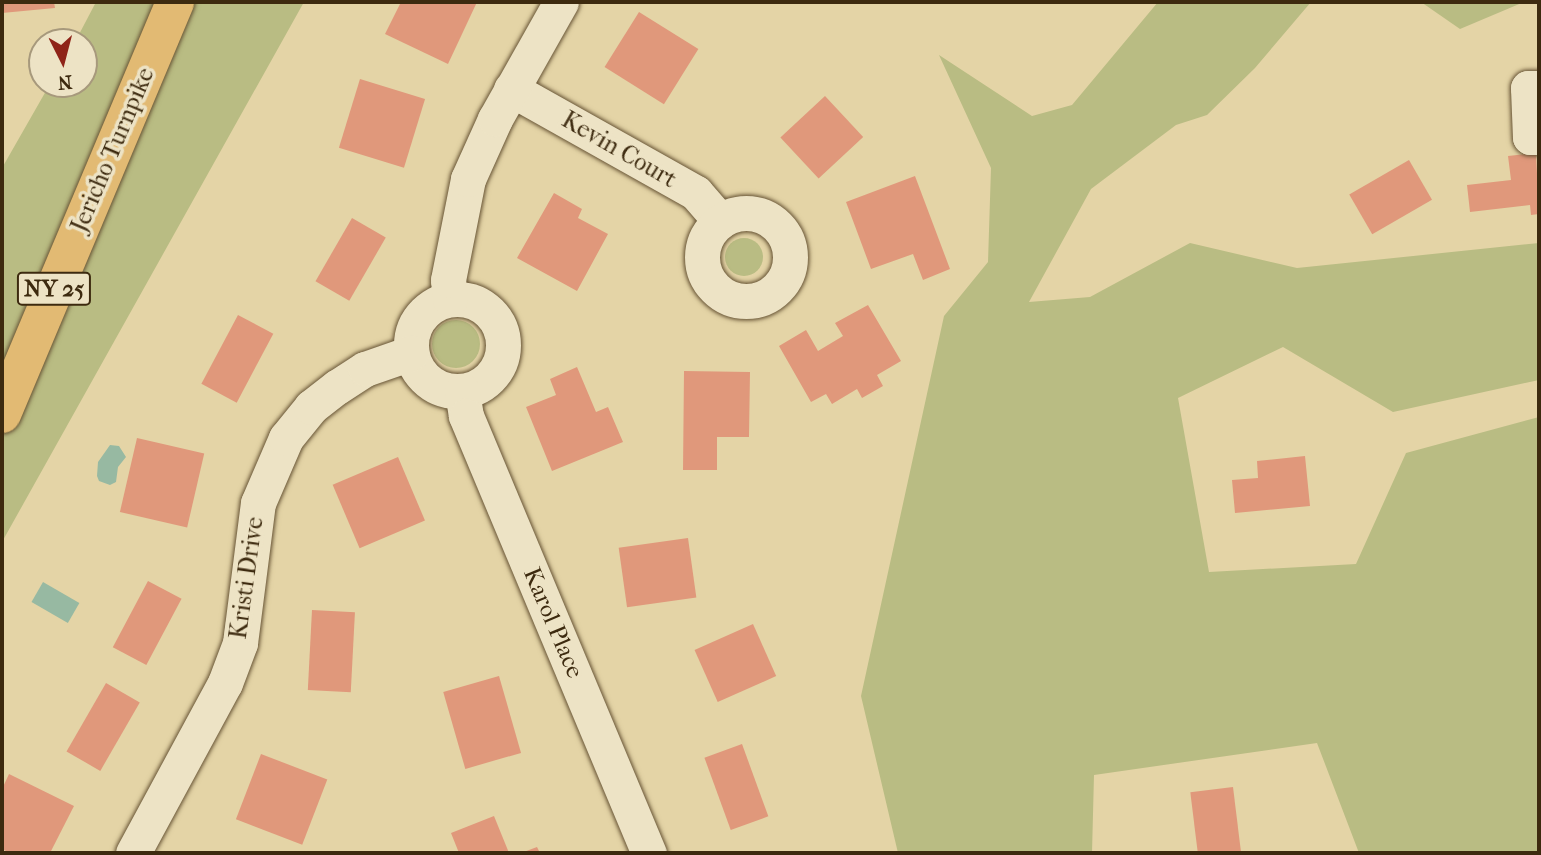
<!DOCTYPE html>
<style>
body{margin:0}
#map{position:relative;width:1541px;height:855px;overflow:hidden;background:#e4d4a6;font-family:"IM FELL French Canon",serif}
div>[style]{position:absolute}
.green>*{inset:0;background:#b9bc83}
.round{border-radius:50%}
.water>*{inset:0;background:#97b9a2;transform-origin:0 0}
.building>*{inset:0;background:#e0987b;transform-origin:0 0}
.roads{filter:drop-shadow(0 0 2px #675435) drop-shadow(0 0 2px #675435)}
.minor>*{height:35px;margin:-17.5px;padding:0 17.5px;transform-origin:17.5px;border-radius:17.5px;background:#ede3c5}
.minor>.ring{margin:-17.5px;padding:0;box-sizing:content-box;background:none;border:35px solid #ede3c5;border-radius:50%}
.major>*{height:38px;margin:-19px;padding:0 19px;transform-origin:19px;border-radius:19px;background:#e2ba73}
span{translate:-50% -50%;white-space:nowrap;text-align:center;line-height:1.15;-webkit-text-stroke:7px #ede3c5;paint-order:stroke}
.shield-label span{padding:2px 5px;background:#ede3c5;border:2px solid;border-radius:5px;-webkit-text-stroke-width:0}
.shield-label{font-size:23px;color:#3d2a0f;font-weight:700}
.street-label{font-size:24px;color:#3d2a0f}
.frame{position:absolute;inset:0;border:4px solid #3d2a0f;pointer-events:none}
.north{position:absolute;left:28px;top:28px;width:70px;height:70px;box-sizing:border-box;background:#ede3c5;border:2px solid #a7997c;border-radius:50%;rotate:174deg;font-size:19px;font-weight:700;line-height:28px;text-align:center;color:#3d2a0f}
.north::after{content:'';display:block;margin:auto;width:24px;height:32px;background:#8f2418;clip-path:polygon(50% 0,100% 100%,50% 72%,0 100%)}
</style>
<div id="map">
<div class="green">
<i style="clip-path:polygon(96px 2px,304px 2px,2px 542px,2px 168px,50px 84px,84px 84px,84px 42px,75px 42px)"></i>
<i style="clip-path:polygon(1158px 2px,1311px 2px,1255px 68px,1207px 115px,1176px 125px,1091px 189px,1029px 302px,1090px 297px,1190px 243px,1297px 268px,1539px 243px,1539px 380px,1393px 412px,1283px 347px,1178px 398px,1209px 572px,1356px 564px,1406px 453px,1539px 417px,1539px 853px,1359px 853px,1317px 743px,1094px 775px,1092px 853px,898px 853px,861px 696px,944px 316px,988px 262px,991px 168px,939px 55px,1032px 116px,1072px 105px)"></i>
<i style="clip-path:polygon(1421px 2px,1524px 2px,1460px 29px)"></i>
<i class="round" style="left:725px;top:238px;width:38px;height:38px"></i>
<i class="round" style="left:432px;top:320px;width:48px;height:48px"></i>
</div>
<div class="water">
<i style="clip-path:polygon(110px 445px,119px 446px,126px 457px,118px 467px,116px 482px,110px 485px,99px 481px,97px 476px,98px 462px)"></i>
<i style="left:43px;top:582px;width:42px;height:23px;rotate:30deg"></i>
</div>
<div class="building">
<i style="clip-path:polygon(2px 2px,54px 2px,55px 8px,2px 13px)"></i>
<i style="clip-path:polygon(401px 2px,477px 2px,448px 64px,385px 34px)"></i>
<i style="left:639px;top:12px;width:70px;height:65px;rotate:32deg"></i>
<i style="left:360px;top:79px;width:68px;height:72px;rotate:17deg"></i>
<i style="left:825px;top:96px;width:56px;height:61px;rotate:47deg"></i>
<i style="clip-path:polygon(1536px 153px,1539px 214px,1531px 215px,1530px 205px,1470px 212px,1467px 185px,1511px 180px,1508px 156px)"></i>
<i style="left:1409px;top:160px;width:46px;height:69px;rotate:60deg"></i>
<i style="clip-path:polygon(915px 176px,950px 269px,923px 280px,913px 254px,871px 269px,846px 202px)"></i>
<i style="clip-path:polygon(554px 193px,582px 209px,578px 218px,608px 234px,577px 291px,517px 258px)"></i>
<i style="left:352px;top:218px;width:39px;height:73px;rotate:30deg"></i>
<i style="clip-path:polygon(868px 305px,901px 361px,877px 375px,883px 386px,862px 398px,857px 389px,832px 404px,826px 394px,811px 402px,779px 346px,806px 330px,818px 351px,843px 336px,835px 323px)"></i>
<i style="left:238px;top:315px;width:40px;height:78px;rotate:28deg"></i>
<i style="clip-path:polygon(577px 367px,596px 412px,608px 407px,623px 442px,552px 471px,526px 407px,556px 395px,550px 379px)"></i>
<i style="clip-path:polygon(684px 371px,750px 372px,749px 437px,717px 437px,717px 470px,683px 470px)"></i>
<i style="left:137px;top:438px;width:69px;height:76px;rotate:13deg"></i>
<i style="clip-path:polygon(1305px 456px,1310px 506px,1235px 513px,1232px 480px,1258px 478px,1257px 461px)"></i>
<i style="left:398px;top:457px;width:69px;height:71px;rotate:67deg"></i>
<i style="left:688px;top:538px;width:60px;height:70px;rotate:82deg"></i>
<i style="left:148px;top:581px;width:38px;height:75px;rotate:28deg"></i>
<i style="left:312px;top:610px;width:43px;height:80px;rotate:3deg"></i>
<i style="left:753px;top:624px;width:57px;height:64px;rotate:66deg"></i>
<i style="left:499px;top:676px;width:80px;height:58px;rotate:74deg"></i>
<i style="left:106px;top:683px;width:39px;height:79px;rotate:30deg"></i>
<i style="left:742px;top:744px;width:77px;height:40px;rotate:70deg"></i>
<i style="left:261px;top:754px;width:71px;height:70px;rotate:21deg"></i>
<i style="clip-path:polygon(9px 774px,74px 806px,50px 853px,10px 853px,2px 849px,2px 789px)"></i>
<i style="left:1233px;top:787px;width:66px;height:43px;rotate:83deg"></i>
<i style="clip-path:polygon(494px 816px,509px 853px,459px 853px,451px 833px)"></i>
<i style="clip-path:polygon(537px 847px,540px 853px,521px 853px)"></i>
</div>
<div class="roads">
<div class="minor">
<i style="left:1539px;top:88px;width:11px;rotate:180deg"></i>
<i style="left:1528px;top:88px;width:49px;rotate:87.7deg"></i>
<i style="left:1530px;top:137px;width:9px"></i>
<i style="left:511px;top:89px;width:212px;rotate:29.3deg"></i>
<i style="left:696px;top:193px;width:37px;rotate:49deg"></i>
<i class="ring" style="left:702px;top:213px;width:53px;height:53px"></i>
<i class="ring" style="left:411px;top:299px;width:57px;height:57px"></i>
<i style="left:450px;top:299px;width:19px;rotate:-96deg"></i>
<i style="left:448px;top:280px;width:103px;rotate:-78.8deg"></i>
<i style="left:468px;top:179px;width:66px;rotate:-65.8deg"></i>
<i style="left:495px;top:119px;width:134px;rotate:-60.6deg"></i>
<i style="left:462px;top:391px;width:25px;rotate:81deg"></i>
<i style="left:466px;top:416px;width:474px;rotate:67.3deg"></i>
<i style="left:133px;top:853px;width:193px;rotate:-61.6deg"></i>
<i style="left:225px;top:683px;width:43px;rotate:-69.4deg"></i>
<i style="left:240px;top:643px;width:141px;rotate:-82.7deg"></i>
<i style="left:258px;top:503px;width:71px;rotate:-66.7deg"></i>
<i style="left:286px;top:438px;width:40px;rotate:-51deg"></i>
<i style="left:311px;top:407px;width:33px;rotate:-38deg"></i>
<i style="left:337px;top:387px;width:33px;rotate:-33deg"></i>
<i style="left:365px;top:369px;width:49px;rotate:-19.2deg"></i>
</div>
<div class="major">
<i style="left:2px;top:414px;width:447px;rotate:-67.2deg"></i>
</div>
</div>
<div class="shield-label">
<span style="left:54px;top:289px">NY 25</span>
</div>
<div class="street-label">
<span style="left:113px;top:150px;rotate:-67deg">Jericho Turnpike</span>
<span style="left:619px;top:150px;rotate:30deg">Kevin Court</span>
<span style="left:247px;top:578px;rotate:-82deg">Kristi Drive</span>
<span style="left:553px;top:623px;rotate:67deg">Karol Place</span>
</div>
<div class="frame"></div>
<div class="north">N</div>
</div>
